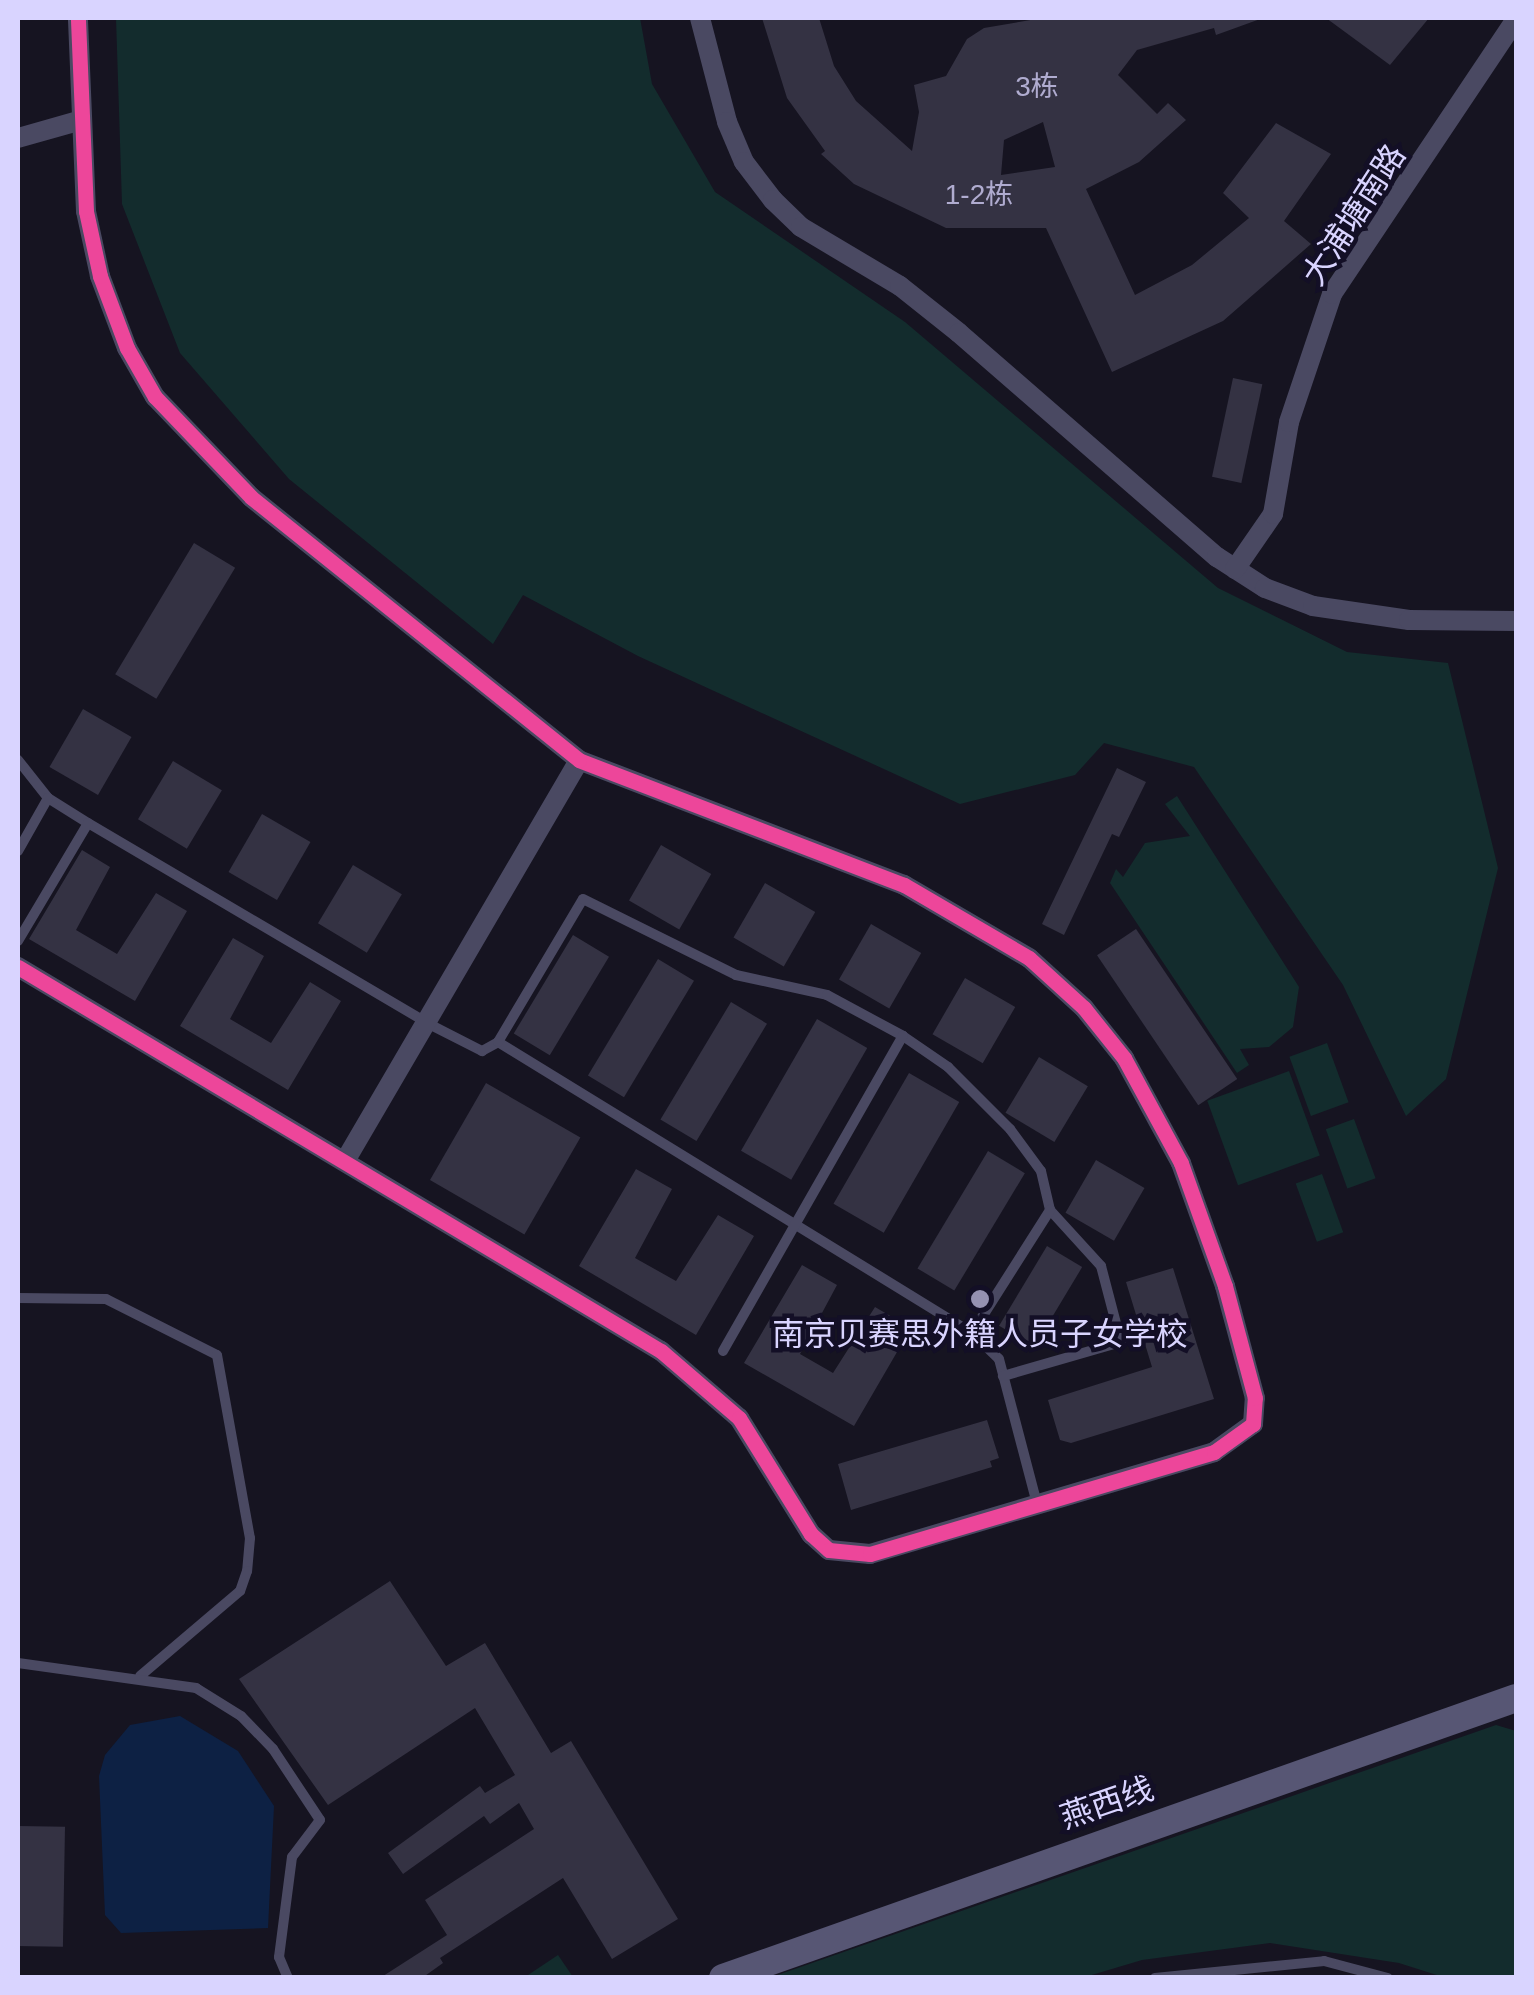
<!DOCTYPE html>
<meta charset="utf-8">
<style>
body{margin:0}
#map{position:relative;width:1534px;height:1995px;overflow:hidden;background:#161421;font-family:Helvetica,"Noto Sans SC",sans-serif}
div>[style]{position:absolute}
.green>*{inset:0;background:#132c2d;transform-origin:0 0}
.water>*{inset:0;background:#0d2144}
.building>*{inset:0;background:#343243;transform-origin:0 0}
.service>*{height:10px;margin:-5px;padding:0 5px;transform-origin:5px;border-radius:5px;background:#4a4962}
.minor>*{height:20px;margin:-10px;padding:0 10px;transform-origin:10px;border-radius:10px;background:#4a4962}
.secondary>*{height:28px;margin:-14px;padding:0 14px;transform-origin:14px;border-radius:14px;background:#575674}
.cycleway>*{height:15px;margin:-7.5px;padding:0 7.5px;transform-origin:7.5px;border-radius:7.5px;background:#ed469a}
.dots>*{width:28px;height:28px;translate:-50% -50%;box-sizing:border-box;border:5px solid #130f26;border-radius:50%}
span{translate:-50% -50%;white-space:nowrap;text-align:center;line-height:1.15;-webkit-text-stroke:9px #130f26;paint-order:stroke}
.number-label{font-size:28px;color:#b0acd0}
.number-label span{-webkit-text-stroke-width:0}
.street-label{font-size:32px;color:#d9d4ff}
.poi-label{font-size:32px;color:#d9d4ff}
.frame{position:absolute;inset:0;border:20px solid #d9d4ff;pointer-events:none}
</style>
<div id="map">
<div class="green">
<i style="clip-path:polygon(116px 18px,640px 18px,652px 84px,715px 192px,905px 322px,1218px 588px,1347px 652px,1448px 663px,1498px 868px,1446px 1079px,1406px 1116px,1343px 985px,1194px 767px,1104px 743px,1075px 775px,960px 804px,638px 656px,523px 595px,493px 644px,289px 479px,180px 353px,122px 204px)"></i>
<i style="clip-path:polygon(1177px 796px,1299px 987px,1293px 1027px,1269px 1047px,1240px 1049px,1249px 1065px,1237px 1073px,1110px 883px,1116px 869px,1123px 877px,1145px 843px,1190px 836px,1165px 804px)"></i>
<i style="left:1327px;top:1043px;width:63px;height:40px;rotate:70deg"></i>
<i style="left:1289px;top:1071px;width:90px;height:87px;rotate:70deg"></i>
<i style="left:1354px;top:1119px;width:63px;height:30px;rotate:70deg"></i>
<i style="left:1322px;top:1174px;width:62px;height:28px;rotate:70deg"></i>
<i style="clip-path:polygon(1496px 1725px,1516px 1731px,1516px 1977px,1443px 1977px,1399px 1963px,1270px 1943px,1142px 1960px,1085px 1977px,769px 1978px)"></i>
<i style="clip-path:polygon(558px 1955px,573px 1977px,525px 1977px)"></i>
</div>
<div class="water">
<i style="clip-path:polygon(180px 1716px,238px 1751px,274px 1806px,268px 1928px,121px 1933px,105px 1915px,99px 1776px,105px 1755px,130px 1725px)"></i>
</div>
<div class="building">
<i style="clip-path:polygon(evenodd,762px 18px,819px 18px,834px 66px,856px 101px,912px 151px,919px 112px,914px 85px,946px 76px,967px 39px,984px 28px,1042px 18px,1263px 18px,1216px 35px,1214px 28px,1137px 50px,1118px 75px,1157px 114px,1168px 103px,1186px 120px,1139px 162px,1086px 189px,1135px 295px,1192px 265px,1249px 218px,1223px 193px,1276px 123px,1331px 154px,1284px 221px,1311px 244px,1223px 321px,1112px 372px,1046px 228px,946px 228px,854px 184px,821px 154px,825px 151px,787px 98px,762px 18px,1043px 122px,1055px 167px,1001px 175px,1004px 140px,1043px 122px)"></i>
<i style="clip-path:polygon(1326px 18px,1429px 18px,1390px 65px)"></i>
<i style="left:1233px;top:378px;width:30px;height:101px;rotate:12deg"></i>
<i style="left:194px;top:543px;width:48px;height:153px;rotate:31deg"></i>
<i style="left:83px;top:709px;width:56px;height:67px;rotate:30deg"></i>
<i style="left:173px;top:761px;width:57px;height:68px;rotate:31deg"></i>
<i style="clip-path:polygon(1117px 768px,1146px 782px,1119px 837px,1112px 834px,1064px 935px,1042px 924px)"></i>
<i style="left:262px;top:814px;width:56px;height:67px;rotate:30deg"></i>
<i style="left:661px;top:845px;width:58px;height:64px;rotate:30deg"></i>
<i style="clip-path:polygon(82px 850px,110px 867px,76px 930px,117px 954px,156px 893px,187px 911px,135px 1001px,29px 939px)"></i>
<i style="left:353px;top:865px;width:57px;height:68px;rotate:31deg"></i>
<i style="left:765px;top:883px;width:58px;height:63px;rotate:30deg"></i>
<i style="left:871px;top:924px;width:58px;height:64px;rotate:30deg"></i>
<i style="left:1136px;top:929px;width:181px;height:47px;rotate:56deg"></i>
<i style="left:573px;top:935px;width:42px;height:115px;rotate:31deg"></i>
<i style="clip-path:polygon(233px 938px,264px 956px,230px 1019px,271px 1043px,310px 982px,341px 1001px,288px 1090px,180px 1026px)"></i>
<i style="left:658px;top:959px;width:42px;height:136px;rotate:31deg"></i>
<i style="left:965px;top:978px;width:58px;height:65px;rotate:30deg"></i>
<i style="left:731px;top:1002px;width:42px;height:137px;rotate:31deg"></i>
<i style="left:817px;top:1019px;width:58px;height:152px;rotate:30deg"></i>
<i style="left:1039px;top:1057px;width:57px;height:65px;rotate:31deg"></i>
<i style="left:909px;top:1073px;width:58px;height:151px;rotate:30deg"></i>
<i style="left:486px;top:1083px;width:109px;height:112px;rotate:30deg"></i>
<i style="left:988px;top:1151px;width:43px;height:137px;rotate:31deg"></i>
<i style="left:1096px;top:1160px;width:56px;height:61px;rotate:30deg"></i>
<i style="clip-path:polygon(636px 1169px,672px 1189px,635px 1258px,676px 1281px,718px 1215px,754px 1236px,696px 1335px,579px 1266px)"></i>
<i style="left:1047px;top:1246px;width:41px;height:93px;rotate:31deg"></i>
<i style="clip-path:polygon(802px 1265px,837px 1285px,800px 1354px,833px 1373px,875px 1307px,911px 1328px,854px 1426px,744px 1363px)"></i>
<i style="clip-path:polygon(1173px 1268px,1214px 1399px,1071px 1443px,1060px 1440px,1048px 1400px,1152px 1367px,1126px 1282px)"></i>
<i style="clip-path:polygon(987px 1420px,999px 1458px,990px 1461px,992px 1467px,851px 1510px,838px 1464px)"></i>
<i style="clip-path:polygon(390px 1581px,446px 1666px,485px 1643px,551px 1753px,571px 1741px,678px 1919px,612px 1959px,563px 1878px,440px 1958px,443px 1963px,422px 1978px,380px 1978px,447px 1935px,425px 1900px,534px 1829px,519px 1803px,490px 1824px,484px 1816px,403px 1874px,388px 1853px,480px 1786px,485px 1793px,515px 1775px,475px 1708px,328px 1805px,239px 1679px)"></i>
<i style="left:18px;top:1826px;width:47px;height:120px;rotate:1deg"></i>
</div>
<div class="service">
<i style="left:18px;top:760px;width:48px;rotate:51.7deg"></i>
<i style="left:48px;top:798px;width:47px;rotate:32deg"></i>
<i style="left:88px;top:823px;width:394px;rotate:30.5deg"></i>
<i style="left:427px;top:1023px;width:62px;rotate:27deg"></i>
<i style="left:482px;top:1051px;width:18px;rotate:-29deg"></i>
<i style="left:498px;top:1042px;width:556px;rotate:31.55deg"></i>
<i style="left:972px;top:1333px;width:37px;rotate:44deg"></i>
<i style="left:999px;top:1359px;width:150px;rotate:75.3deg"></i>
<i style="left:18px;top:851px;width:61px;rotate:-60.5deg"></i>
<i style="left:18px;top:941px;width:137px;rotate:-59.3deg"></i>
<i style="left:498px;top:1042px;width:166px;rotate:-59.3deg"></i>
<i style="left:583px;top:899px;width:171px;rotate:26.4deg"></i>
<i style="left:736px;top:975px;width:93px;rotate:12.4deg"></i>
<i style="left:827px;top:995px;width:86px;rotate:28.3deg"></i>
<i style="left:903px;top:1036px;width:55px;rotate:34.6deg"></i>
<i style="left:948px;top:1067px;width:88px;rotate:45deg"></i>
<i style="left:1010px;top:1129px;width:52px;rotate:53.6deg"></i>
<i style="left:1041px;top:1171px;width:40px;rotate:77deg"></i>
<i style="left:1050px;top:1210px;width:76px;rotate:47.7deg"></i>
<i style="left:1101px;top:1266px;width:79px;rotate:75.3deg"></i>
<i style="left:1121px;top:1342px;width:123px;rotate:163.9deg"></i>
<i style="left:18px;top:1298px;width:88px;rotate:0.7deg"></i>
<i style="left:106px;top:1299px;width:124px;rotate:26.8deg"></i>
<i style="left:217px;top:1355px;width:186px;rotate:79.8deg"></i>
<i style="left:250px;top:1538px;width:33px;rotate:95deg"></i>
<i style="left:247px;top:1571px;width:21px;rotate:109deg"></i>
<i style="left:240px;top:1591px;width:131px;rotate:139.6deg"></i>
<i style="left:972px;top:1333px;width:146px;rotate:-57.6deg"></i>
<i style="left:723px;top:1351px;width:363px;rotate:-60.3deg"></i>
<i style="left:18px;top:1663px;width:180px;rotate:8deg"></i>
<i style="left:196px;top:1688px;width:53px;rotate:31.9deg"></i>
<i style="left:241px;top:1716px;width:46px;rotate:45.9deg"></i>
<i style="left:273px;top:1749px;width:85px;rotate:56.5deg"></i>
<i style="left:320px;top:1820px;width:46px;rotate:127.1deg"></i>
<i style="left:292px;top:1857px;width:101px;rotate:97.4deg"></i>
<i style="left:279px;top:1957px;width:23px;rotate:67deg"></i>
<i style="left:1155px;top:1978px;width:170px;rotate:-5.7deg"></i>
<i style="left:1324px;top:1961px;width:66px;rotate:14.9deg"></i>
</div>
<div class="minor">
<i style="left:700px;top:18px;width:107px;rotate:75.4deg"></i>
<i style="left:727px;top:122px;width:43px;rotate:67deg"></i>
<i style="left:744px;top:162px;width:48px;rotate:52.7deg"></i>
<i style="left:773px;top:200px;width:39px;rotate:44deg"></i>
<i style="left:801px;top:227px;width:115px;rotate:30.8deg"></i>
<i style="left:900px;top:286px;width:75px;rotate:38.5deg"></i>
<i style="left:959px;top:333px;width:342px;rotate:41deg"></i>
<i style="left:1217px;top:557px;width:57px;rotate:32.9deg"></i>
<i style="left:1265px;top:588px;width:51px;rotate:20.6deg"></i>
<i style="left:1313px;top:606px;width:97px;rotate:8.3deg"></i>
<i style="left:1409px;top:620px;width:107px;rotate:0.5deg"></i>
<i style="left:18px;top:138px;width:62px;rotate:-15.8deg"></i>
<i style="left:1235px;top:569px;width:67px;rotate:-55.4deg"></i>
<i style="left:1273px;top:514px;width:93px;rotate:-80.1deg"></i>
<i style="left:1289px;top:422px;width:135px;rotate:-71.4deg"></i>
<i style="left:1332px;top:294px;width:331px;rotate:-56.2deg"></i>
<i style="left:18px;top:967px;width:749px;rotate:30.85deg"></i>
<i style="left:661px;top:1351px;width:103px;rotate:40.7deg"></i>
<i style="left:739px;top:1418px;width:137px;rotate:58.2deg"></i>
<i style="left:811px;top:1534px;width:24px;rotate:42deg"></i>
<i style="left:829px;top:1550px;width:41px;rotate:5.6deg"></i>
<i style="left:870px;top:1554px;width:359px;rotate:-16.5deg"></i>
<i style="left:1214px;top:1452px;width:48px;rotate:-35.7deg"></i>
<i style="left:1253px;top:1424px;width:26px;rotate:-86deg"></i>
<i style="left:1255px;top:1398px;width:116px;rotate:-105deg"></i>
<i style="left:1225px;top:1286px;width:131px;rotate:-109.7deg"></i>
<i style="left:1181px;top:1163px;width:119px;rotate:-118.5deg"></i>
<i style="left:1124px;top:1058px;width:64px;rotate:-128.7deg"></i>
<i style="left:1084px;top:1008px;width:74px;rotate:-137.7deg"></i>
<i style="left:1029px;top:958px;width:145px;rotate:-149.7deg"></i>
<i style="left:904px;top:885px;width:348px;rotate:-159deg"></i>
<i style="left:579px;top:760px;width:420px;rotate:-141.3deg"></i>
<i style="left:251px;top:497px;width:139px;rotate:-133.8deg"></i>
<i style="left:155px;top:397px;width:56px;rotate:-119.7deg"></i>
<i style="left:127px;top:348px;width:77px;rotate:-110.6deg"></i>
<i style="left:100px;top:276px;width:66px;rotate:-102.2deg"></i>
<i style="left:86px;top:211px;width:193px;rotate:-92.4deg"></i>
<i style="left:345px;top:1161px;width:464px;rotate:-59.7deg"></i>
</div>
<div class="secondary">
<i style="left:723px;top:1978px;width:841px;rotate:-19.45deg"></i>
</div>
<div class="cycleway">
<i style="left:18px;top:967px;width:749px;rotate:30.85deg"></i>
<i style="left:661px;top:1351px;width:103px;rotate:40.7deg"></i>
<i style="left:739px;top:1418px;width:137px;rotate:58.2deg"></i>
<i style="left:811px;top:1534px;width:24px;rotate:42deg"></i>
<i style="left:829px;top:1550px;width:41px;rotate:5.6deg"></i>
<i style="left:870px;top:1554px;width:359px;rotate:-16.5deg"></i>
<i style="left:1214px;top:1452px;width:48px;rotate:-35.7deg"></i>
<i style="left:1253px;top:1424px;width:26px;rotate:-86deg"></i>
<i style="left:1255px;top:1398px;width:116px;rotate:-105deg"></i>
<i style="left:1225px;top:1286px;width:131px;rotate:-109.7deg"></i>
<i style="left:1181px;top:1163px;width:119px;rotate:-118.5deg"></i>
<i style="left:1124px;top:1058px;width:64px;rotate:-128.7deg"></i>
<i style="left:1084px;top:1008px;width:74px;rotate:-137.7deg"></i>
<i style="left:1029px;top:958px;width:145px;rotate:-149.7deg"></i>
<i style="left:904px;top:885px;width:348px;rotate:-159deg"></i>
<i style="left:579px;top:760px;width:420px;rotate:-141.3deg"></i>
<i style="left:251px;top:497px;width:139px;rotate:-133.8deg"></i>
<i style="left:155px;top:397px;width:56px;rotate:-119.7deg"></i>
<i style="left:127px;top:348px;width:77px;rotate:-110.6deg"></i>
<i style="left:100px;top:276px;width:66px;rotate:-102.2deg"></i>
<i style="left:86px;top:211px;width:193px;rotate:-92.4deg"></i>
</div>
<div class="dots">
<i style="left:980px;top:1299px;background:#9591b1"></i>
</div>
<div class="number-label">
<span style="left:1037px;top:87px">3栋</span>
<span style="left:979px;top:195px">1-2栋</span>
</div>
<div class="street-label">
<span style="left:1354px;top:215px;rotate:-57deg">大浦塘南路</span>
<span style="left:1107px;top:1803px;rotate:-19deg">燕西线</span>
</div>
<div class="poi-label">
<span style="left:980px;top:1334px">南京贝赛思外籍人员子女学校</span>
</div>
<div class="frame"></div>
</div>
